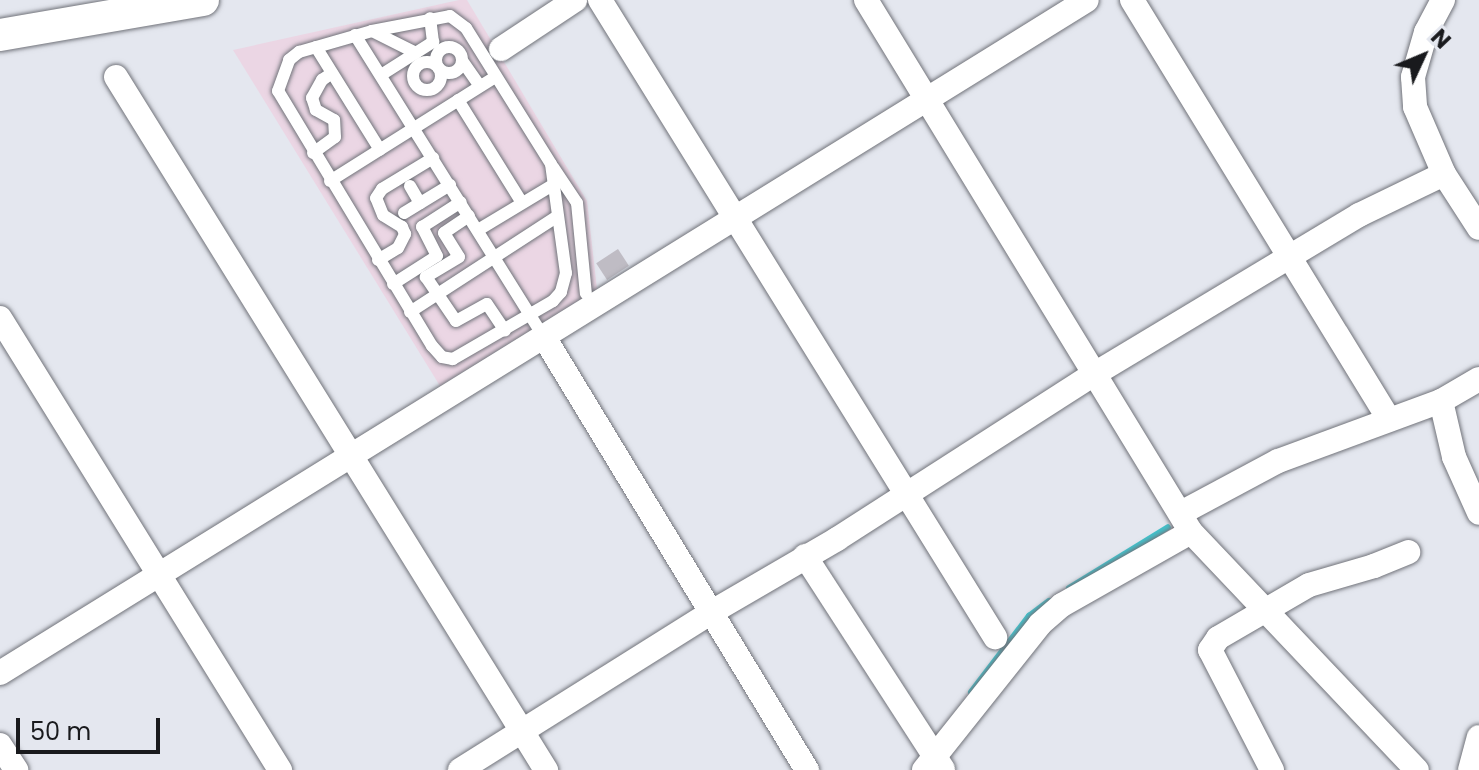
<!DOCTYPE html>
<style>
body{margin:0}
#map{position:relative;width:1479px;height:770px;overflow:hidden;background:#e4e7ef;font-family:Poppins,sans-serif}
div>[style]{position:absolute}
.commercial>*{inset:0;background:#ebd6e4}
.stream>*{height:6px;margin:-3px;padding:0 3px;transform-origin:3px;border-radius:3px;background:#43c1cb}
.building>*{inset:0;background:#bfbcc4;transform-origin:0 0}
.roads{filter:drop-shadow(0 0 2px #71737a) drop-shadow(0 0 2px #71737a)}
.lane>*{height:12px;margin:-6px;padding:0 6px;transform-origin:6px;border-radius:6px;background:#fff}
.lane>.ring{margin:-6px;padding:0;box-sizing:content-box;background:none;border:12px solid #fff;border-radius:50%}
.street>*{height:24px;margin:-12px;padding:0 12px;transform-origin:12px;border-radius:12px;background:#fff}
.secondary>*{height:32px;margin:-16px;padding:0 16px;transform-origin:16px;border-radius:16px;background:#fff}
span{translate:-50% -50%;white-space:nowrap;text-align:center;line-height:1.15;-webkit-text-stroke:7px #e4e7ef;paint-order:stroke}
.north{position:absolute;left:1383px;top:16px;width:80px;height:80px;-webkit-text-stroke:6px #e4e7ef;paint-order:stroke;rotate:46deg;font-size:22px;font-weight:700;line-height:32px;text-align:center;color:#191a1d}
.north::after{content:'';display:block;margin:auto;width:28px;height:36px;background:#191a1d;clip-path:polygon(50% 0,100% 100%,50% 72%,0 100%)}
.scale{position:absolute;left:16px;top:718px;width:144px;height:36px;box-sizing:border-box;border:4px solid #191a1d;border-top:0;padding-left:10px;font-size:24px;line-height:28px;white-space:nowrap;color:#191a1d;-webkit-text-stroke:6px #e4e7ef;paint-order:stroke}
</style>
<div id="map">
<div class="commercial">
<i style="clip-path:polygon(459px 0,467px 0,587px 201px,597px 289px,440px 386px,233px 50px)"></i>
</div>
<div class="stream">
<i style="left:1069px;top:588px;width:116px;rotate:-31.6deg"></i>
<i style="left:971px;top:692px;width:96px;rotate:-52.7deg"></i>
<i style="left:1029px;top:616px;width:25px;rotate:-37deg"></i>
</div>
<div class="building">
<i style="left:618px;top:249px;width:20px;height:26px;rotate:57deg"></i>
</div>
<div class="roads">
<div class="lane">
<i style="left:450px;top:16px;width:20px;rotate:37deg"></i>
<i style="left:466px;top:28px;width:160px;rotate:58deg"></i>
<i style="left:551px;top:164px;width:110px;rotate:82.2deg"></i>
<i style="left:566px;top:273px;width:20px;rotate:105deg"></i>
<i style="left:561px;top:292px;width:12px;rotate:132deg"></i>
<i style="left:553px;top:301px;width:116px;rotate:149.9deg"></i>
<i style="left:453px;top:359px;width:11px;rotate:-170deg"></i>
<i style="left:442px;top:357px;width:15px;rotate:-132deg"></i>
<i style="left:432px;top:346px;width:298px;rotate:-121.1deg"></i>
<i style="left:278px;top:91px;width:33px;rotate:-70deg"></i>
<i style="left:289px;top:60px;width:13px;rotate:-39deg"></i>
<i style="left:299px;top:52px;width:76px;rotate:-16deg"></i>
<i style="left:372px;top:31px;width:79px;rotate:-10.9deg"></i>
<i style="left:372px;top:31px;width:49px;rotate:26.6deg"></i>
<i style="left:355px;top:35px;width:356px;rotate:58deg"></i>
<i class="ring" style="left:436px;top:47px;width:14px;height:14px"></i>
<i style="left:316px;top:47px;width:121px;rotate:58.1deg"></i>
<i style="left:463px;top:62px;width:29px;rotate:55deg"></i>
<i class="ring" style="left:413px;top:62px;width:16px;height:16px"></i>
<i style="left:381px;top:75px;width:62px;rotate:-32.4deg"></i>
<i style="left:433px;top:42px;width:24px;rotate:-97deg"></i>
<i style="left:458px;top:100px;width:121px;rotate:58.1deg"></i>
<i style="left:313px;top:153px;width:27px;rotate:-36deg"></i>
<i style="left:335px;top:137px;width:17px;rotate:-93deg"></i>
<i style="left:334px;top:120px;width:21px;rotate:-151deg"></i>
<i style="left:316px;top:110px;width:13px;rotate:-108deg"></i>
<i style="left:312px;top:98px;width:21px;rotate:-61deg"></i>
<i style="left:322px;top:80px;width:12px;rotate:-35deg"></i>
<i style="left:553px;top:167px;width:43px;rotate:56.3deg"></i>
<i style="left:577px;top:203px;width:91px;rotate:84.4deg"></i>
<i style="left:330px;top:181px;width:195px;rotate:-32.2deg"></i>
<i style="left:410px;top:186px;width:20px;rotate:60deg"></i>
<i style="left:404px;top:213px;width:54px;rotate:-31.3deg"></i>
<i style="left:469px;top:216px;width:30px;rotate:146deg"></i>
<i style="left:444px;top:233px;width:28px;rotate:58deg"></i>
<i style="left:459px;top:257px;width:39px;rotate:149deg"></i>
<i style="left:426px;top:277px;width:53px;rotate:55.7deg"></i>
<i style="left:456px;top:321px;width:35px;rotate:-29deg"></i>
<i style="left:487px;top:304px;width:32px;rotate:56deg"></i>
<i style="left:478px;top:230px;width:87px;rotate:-31deg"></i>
<i style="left:378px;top:260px;width:23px;rotate:-31deg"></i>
<i style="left:398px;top:248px;width:16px;rotate:-63deg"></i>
<i style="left:405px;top:234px;width:8px;rotate:-113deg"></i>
<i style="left:402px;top:227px;width:22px;rotate:-148deg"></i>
<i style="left:383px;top:215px;width:18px;rotate:-112deg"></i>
<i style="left:376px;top:198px;width:11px;rotate:-56deg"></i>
<i style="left:382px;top:189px;width:60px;rotate:-31.3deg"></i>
<i style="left:393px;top:284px;width:52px;rotate:-32.5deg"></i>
<i style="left:437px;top:256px;width:33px;rotate:-117deg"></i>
<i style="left:422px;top:227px;width:46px;rotate:-32.7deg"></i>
<i style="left:410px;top:312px;width:176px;rotate:-33deg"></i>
</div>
<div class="street">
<i style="left:600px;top:0;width:750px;rotate:58.2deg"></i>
<i style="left:866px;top:0;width:623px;rotate:58.58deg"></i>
<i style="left:1191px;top:532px;width:328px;rotate:46.5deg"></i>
<i style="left:1132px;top:0;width:492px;rotate:58.5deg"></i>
<i style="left:1443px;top:0;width:36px;rotate:118deg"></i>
<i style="left:1426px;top:32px;width:47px;rotate:106.1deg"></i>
<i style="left:1413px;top:77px;width:30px;rotate:86deg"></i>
<i style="left:1415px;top:107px;width:73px;rotate:66.6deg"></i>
<i style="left:1444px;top:174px;width:64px;rotate:57.1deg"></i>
<i style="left:501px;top:49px;width:89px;rotate:-33.5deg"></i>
<i style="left:116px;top:77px;width:816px;rotate:58.18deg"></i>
<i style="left:0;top:318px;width:532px;rotate:58.22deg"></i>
<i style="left:544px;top:337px;width:507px;rotate:58.73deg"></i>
<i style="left:1479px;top:379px;width:44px;rotate:149.9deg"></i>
<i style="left:1441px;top:401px;width:57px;rotate:76.9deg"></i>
<i style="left:1454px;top:457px;width:61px;rotate:65.9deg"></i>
<i style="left:1181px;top:513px;width:110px;rotate:-28.2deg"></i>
<i style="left:1278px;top:461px;width:174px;rotate:-20.2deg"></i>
<i style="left:805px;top:556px;width:254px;rotate:57.1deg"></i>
<i style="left:0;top:673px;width:1278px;rotate:-31.76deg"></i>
<i style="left:0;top:745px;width:30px;rotate:57deg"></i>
<i style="left:460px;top:770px;width:295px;rotate:-32.1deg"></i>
<i style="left:710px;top:613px;width:147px;rotate:-30.2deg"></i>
<i style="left:837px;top:539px;width:308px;rotate:-32.7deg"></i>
<i style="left:1096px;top:373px;width:307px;rotate:-31deg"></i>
<i style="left:1359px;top:215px;width:94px;rotate:-25.8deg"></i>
<i style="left:924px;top:770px;width:186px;rotate:-51.5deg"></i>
<i style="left:1040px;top:624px;width:29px;rotate:-41deg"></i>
<i style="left:1062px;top:605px;width:148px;rotate:-29.5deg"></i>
<i style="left:1272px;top:770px;width:135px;rotate:-117.3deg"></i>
<i style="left:1210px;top:650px;width:14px;rotate:-56deg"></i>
<i style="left:1218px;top:638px;width:105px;rotate:-30.2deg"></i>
<i style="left:1309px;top:585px;width:68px;rotate:-16.3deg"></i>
<i style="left:1374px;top:566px;width:37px;rotate:-22deg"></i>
<i style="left:1470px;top:770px;width:34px;rotate:-75deg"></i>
</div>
<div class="secondary">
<i style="left:0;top:35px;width:206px;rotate:-9.8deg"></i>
</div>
</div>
<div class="north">N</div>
<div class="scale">50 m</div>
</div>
